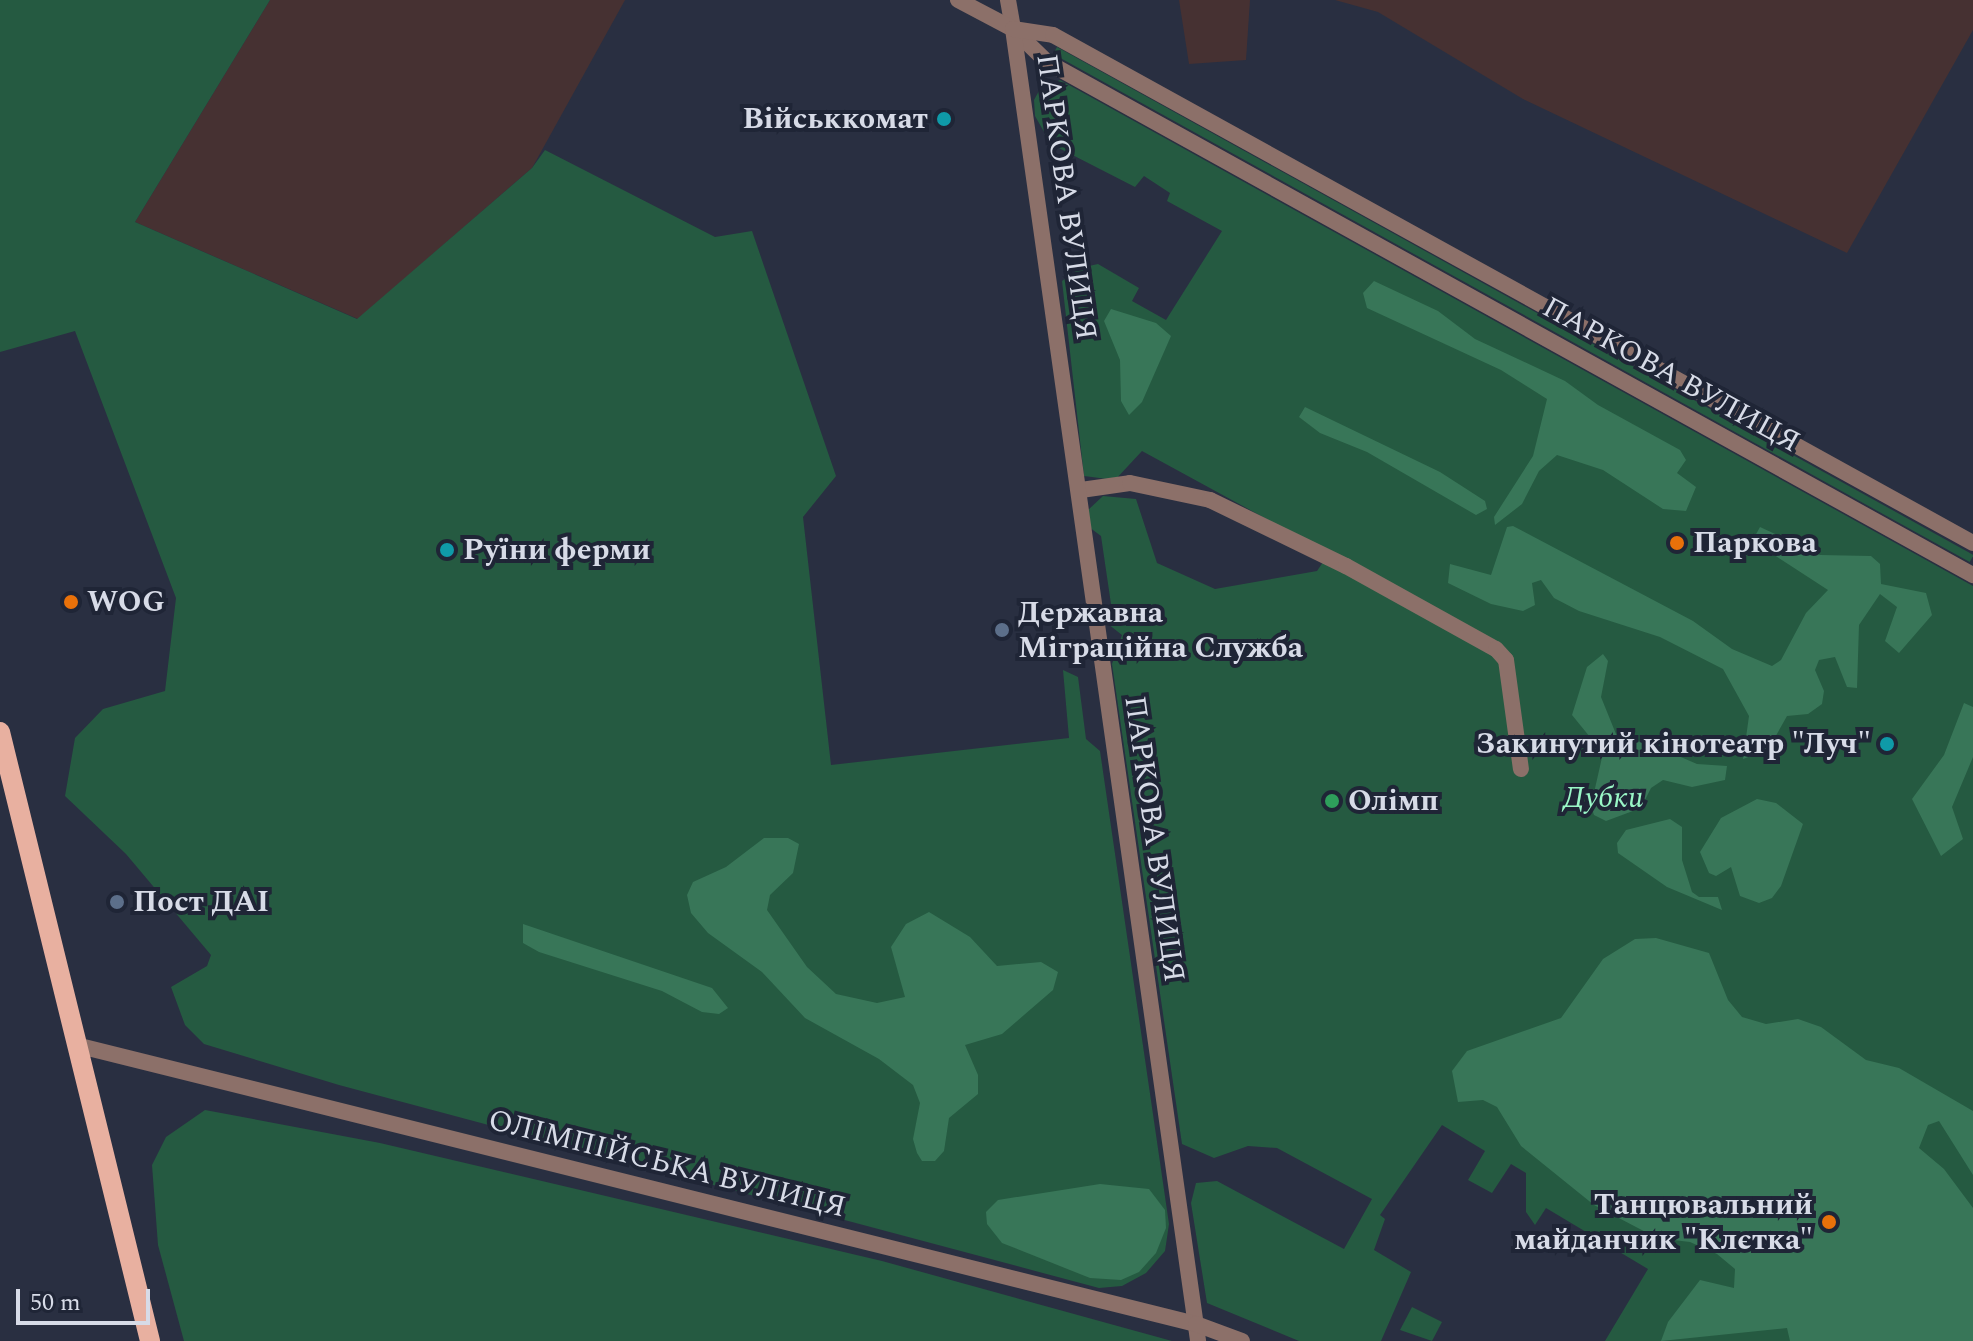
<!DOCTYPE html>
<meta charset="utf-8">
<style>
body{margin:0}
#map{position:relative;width:1973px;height:1341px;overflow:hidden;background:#292f41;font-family:Spectral,serif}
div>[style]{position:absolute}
.industrial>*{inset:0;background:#463132}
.green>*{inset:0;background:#255a41;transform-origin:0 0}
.forest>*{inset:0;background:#387658}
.minor>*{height:16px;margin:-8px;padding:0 8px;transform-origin:8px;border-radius:8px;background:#8c7069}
.tertiary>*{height:16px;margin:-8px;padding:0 8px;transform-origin:8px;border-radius:8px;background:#8c7069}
.primary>*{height:20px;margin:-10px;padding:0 10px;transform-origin:10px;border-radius:10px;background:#e8b0a0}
.dots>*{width:22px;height:22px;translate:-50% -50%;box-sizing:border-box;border:4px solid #1f2536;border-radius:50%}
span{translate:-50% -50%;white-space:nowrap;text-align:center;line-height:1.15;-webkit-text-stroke:8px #1f2536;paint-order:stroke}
.poi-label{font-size:30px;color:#d7dbe7;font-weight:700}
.right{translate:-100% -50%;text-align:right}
.left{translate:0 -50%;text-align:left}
.street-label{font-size:30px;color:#d7dbe7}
.park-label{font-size:30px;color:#9af7c7;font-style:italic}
.scale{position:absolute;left:16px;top:1289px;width:134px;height:36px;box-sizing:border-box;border:4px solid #d7dbe7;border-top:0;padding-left:10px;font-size:24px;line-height:28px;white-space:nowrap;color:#d7dbe7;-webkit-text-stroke:6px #1f2536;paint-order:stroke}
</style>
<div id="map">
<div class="industrial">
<i style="clip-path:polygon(270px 0,625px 0,532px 168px,358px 319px,135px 222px)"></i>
<i style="clip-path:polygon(1179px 0,1250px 0,1246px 60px,1189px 64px)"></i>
<i style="clip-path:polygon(1335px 0,1973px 0,1973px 30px,1847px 253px,1523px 99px,1378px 12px)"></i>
</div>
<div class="green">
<i style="clip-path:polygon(0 0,270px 0,135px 222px,357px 319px,532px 168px,545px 150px,715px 237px,752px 231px,836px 476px,803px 517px,831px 765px,1069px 738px,1063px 670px,1078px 677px,1086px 739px,1100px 751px,1169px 1224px,1165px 1251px,1146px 1273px,1122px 1286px,1099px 1288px,339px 1085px,204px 1044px,185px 1025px,171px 987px,207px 966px,211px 955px,126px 854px,65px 796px,75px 738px,103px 709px,165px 691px,176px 598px,75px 331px,0 352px)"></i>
<i style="left:1057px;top:47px;width:1048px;height:8px;rotate:29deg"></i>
<i style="clip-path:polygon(1060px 80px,1973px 586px,1973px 1341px,1605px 1341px,1648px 1269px,1546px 1208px,1535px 1225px,1526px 1212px,1526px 1173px,1511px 1164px,1492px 1193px,1468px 1180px,1485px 1151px,1442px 1125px,1380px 1215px,1385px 1219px,1374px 1250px,1411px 1272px,1381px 1341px,1299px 1341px,1207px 1303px,1191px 1203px,1196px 1183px,1217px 1181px,1344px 1249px,1372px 1199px,1277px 1148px,1248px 1146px,1214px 1158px,1182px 1144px,1112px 664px,1122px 635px,1108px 624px,1105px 613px,1111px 604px,1101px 536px,1089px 527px,1088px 510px,1103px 496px,1136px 499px,1157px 563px,1215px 589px,1317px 571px,1329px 553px,1142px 451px,1115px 480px,1084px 476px,1062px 281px,1080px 268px,1098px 264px,1139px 288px,1132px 301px,1166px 320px,1222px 231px,1167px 201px,1170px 193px,1144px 176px,1135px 187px,1051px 144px,1035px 116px,1034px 100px,1040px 89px)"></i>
<i style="clip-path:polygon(205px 1110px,380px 1143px,882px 1261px,1172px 1341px,184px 1341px,158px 1245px,152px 1165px,166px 1137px)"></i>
<i style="clip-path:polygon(1412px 1307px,1442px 1322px,1432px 1341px,1400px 1330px)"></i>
</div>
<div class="forest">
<i style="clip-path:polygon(1374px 281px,1438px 311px,1475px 339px,1565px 381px,1598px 405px,1680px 450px,1686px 460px,1677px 473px,1696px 487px,1686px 511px,1663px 509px,1603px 470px,1557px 455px,1539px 471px,1522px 504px,1495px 525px,1494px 517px,1533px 456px,1547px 399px,1501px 370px,1367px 308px,1363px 293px)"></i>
<i style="clip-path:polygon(1111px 309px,1156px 323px,1171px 336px,1142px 402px,1129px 415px,1121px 401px,1120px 360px,1104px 321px)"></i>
<i style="clip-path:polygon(1305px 407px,1440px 472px,1485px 501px,1487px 509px,1476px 515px,1367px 452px,1320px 433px,1299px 417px)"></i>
<i style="clip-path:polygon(1513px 526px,1693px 621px,1732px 649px,1772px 666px,1781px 660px,1806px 613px,1828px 590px,1762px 547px,1755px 536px,1760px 527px,1820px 555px,1871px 556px,1880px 564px,1881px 584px,1926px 593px,1932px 615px,1899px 653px,1885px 641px,1897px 607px,1880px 594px,1859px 625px,1857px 688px,1847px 687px,1835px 657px,1819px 660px,1815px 670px,1824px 691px,1822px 704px,1808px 714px,1787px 716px,1768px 750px,1743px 759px,1749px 716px,1723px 669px,1660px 637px,1579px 611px,1554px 598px,1541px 580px,1532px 583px,1535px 605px,1523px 611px,1491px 604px,1448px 583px,1450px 564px,1491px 575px,1507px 527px)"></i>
<i style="clip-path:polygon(1603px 654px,1608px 661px,1601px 697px,1618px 739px,1646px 742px,1697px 764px,1727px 766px,1725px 780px,1692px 787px,1663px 780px,1651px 788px,1641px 808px,1606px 821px,1594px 815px,1591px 806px,1603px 753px,1572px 715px,1587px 667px)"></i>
<i style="clip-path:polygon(1964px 703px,1973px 707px,1973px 757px,1952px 807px,1963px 839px,1941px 856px,1912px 799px,1944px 755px)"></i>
<i style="clip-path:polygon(1757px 799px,1776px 803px,1803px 824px,1781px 886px,1772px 898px,1759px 903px,1740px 896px,1731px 867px,1716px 876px,1709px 873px,1700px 852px,1721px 818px)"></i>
<i style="clip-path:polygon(1670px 819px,1682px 827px,1682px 860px,1692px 892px,1699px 897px,1718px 897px,1722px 910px,1667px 887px,1618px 853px,1617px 843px,1626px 830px)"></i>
<i style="clip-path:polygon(764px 838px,788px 838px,799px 844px,793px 873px,770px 895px,767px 910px,807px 967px,836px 994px,877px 1003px,905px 997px,891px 947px,906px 924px,929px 912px,970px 937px,997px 966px,1041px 962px,1058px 972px,1053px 990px,1002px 1034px,965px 1045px,978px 1075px,978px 1094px,949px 1118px,944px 1151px,935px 1161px,922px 1161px,917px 1153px,913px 1139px,920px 1103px,913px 1085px,879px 1059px,805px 1018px,762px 972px,708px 933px,691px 913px,687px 895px,693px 882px,726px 867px)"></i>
<i style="clip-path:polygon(523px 924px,712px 988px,728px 1008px,719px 1014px,702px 1012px,662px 991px,539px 952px,523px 943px)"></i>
<i style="clip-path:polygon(1656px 938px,1709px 953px,1728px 1000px,1742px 1017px,1766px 1024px,1798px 1019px,1821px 1027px,1866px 1060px,1899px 1068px,1973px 1111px,1973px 1175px,1939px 1121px,1928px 1125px,1919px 1148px,1944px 1169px,1973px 1208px,1973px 1341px,1790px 1341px,1787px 1328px,1661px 1341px,1668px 1322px,1700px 1280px,1734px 1288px,1735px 1269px,1717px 1254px,1690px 1242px,1657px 1238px,1594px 1205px,1521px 1146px,1497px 1107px,1483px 1100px,1458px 1102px,1452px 1071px,1467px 1051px,1561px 1018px,1603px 959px,1635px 939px)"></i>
<i style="clip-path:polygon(1100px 1184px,1149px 1189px,1165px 1210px,1166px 1228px,1156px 1253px,1139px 1272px,1121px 1280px,1090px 1278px,1002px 1243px,987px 1224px,986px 1212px,998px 1200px)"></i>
</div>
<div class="minor">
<i style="left:1008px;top:0;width:29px;rotate:80deg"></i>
<i style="left:1081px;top:490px;width:49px;rotate:-8.1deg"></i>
<i style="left:1130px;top:483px;width:82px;rotate:12deg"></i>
<i style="left:1210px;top:500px;width:151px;rotate:25.9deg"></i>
<i style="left:1346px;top:566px;width:171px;rotate:29deg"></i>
<i style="left:1496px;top:649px;width:15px;rotate:48deg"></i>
<i style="left:1506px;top:660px;width:110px;rotate:82.2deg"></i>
</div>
<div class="tertiary">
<i style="left:958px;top:0;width:62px;rotate:27.8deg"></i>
<i style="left:1013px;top:29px;width:47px;rotate:44.1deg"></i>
<i style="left:1047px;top:62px;width:1059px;rotate:28.99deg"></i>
<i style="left:1013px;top:29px;width:1325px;rotate:81.97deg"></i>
<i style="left:1013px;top:29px;width:40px;rotate:8.5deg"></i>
<i style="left:1053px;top:35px;width:1051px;rotate:28.91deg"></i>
<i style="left:76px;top:1045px;width:1154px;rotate:13.99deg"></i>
<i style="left:1196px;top:1324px;width:49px;rotate:20.3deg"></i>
</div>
<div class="primary">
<i style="left:0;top:732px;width:627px;rotate:76.16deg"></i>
</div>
<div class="dots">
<i style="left:944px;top:119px;background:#0f9aa8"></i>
<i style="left:1677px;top:543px;background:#e8710a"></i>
<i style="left:447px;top:550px;background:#0f9aa8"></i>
<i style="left:71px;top:602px;background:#e8710a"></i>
<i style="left:1002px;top:630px;background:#5c6f8a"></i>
<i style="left:1887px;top:744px;background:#0f9aa8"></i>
<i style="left:1332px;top:801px;background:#2e9e5b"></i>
<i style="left:117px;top:902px;background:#5c6f8a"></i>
<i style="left:1829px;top:1222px;background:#e8710a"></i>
</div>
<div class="poi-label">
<span class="right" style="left:928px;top:119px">Військкомат</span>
<span class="left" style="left:1693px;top:543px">Паркова</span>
<span class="left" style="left:463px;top:550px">Руїни ферми</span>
<span class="left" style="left:87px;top:602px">WOG</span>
<span class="left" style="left:1018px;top:630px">Державна<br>Міграційна Служба</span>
<span class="right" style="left:1871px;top:744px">Закинутий кінотеатр "Луч"</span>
<span class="left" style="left:1348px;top:801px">Олімп</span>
<span class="left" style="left:133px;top:902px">Пост ДАІ</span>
<span class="right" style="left:1813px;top:1222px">Танцювальний<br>майданчик "Клєтка"</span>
</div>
<div class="street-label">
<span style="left:1066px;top:197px;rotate:82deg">ПАРКОВА ВУЛИЦЯ</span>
<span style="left:1671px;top:375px;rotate:29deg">ПАРКОВА ВУЛИЦЯ</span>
<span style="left:1154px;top:839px;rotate:82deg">ПАРКОВА ВУЛИЦЯ</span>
<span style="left:667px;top:1164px;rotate:14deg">ОЛІМПІЙСЬКА ВУЛИЦЯ</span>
</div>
<div class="park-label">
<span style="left:1603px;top:798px">Дубки</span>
</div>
<div class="scale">50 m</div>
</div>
